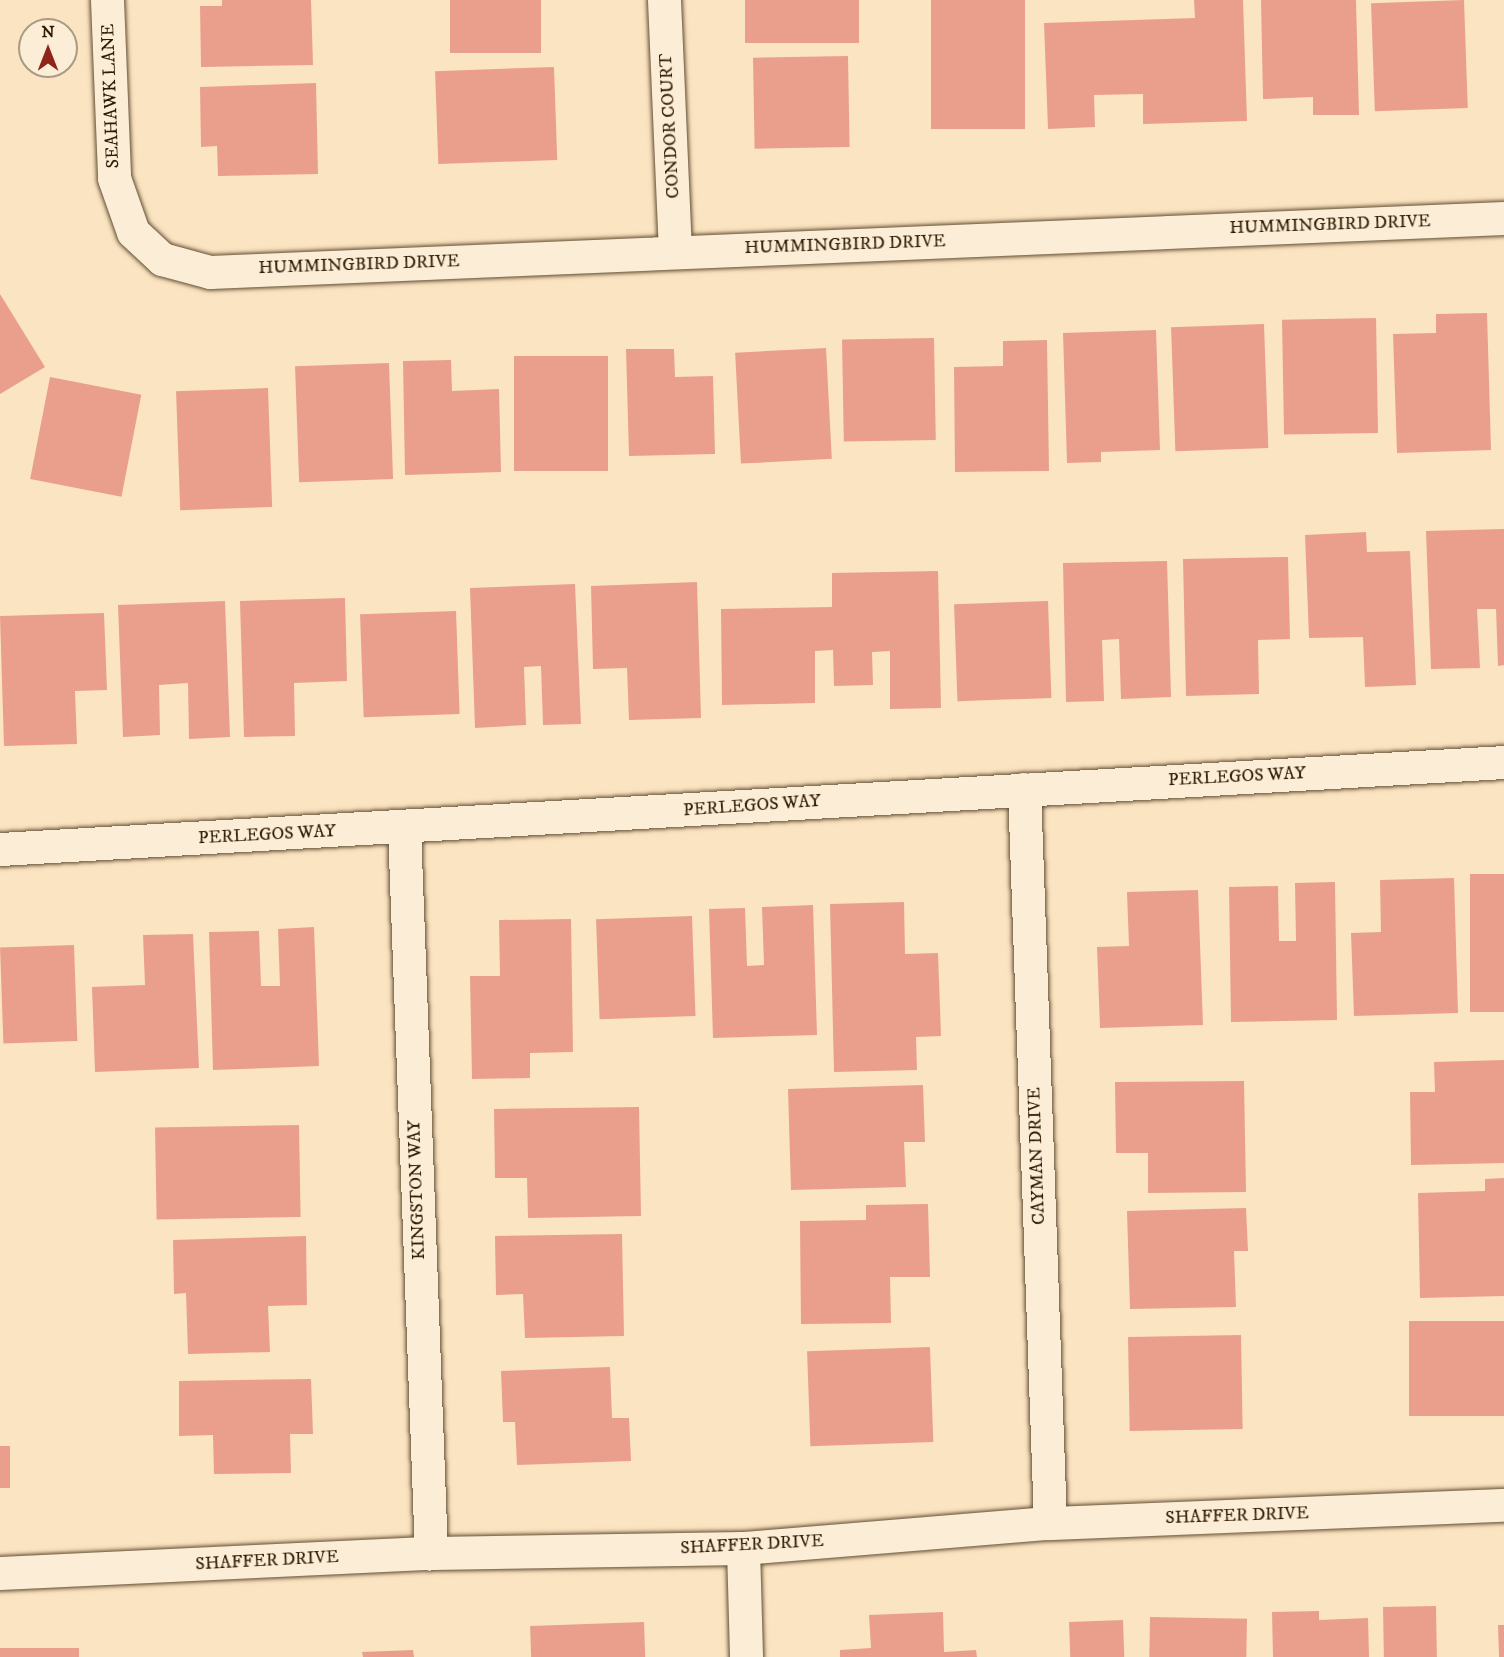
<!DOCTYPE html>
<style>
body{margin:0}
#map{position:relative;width:1504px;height:1657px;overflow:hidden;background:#fbe4c1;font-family:"IM FELL DW Pica",serif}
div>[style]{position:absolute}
.building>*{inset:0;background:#ea9f8c;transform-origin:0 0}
.roads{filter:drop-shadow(0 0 2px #624e33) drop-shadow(0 0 2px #624e33)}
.minor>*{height:33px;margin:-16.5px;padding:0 16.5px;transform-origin:16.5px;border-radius:16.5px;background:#fcedd7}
span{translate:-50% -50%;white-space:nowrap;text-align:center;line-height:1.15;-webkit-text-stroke:5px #fcedd7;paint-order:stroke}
.street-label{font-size:18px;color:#2f1c04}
.north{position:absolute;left:18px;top:18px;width:60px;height:60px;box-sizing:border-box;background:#fcedd7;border:2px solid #aa9983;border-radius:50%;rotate:0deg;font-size:16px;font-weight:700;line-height:24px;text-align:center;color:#2f1c04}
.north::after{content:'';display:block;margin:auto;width:21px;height:27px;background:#8f2418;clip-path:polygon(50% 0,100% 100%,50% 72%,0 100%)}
</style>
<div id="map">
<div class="building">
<i style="clip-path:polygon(222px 0,311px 0,313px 65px,201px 67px,200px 6px,222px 6px)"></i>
<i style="left:450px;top:0;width:91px;height:53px"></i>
<i style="left:745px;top:0;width:114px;height:43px"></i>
<i style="left:931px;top:0;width:94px;height:129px"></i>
<i style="clip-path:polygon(1194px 0,1243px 0,1247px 121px,1143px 124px,1143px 94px,1094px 95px,1095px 127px,1048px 129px,1044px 23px,1195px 18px)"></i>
<i style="clip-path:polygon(1261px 0,1356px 0,1359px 115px,1313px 115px,1313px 97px,1263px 99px)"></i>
<i style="left:1464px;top:0;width:108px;height:93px;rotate:88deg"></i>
<i style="left:848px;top:56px;width:91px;height:95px;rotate:89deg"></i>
<i style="left:554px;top:67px;width:93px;height:119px;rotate:88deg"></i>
<i style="clip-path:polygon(316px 83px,318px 174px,218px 176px,217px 146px,201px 147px,200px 87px)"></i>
<i style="clip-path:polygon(0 294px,45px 367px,0 394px)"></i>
<i style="clip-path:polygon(1487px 313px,1491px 450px,1397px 453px,1393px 334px,1436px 333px,1436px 314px)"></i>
<i style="left:1376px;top:318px;width:115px;height:94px;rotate:89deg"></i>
<i style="left:1264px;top:324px;width:124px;height:93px;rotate:88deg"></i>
<i style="clip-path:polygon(1156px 330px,1160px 450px,1101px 452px,1101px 462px,1067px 463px,1063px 333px)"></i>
<i style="left:934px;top:338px;width:102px;height:92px;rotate:89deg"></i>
<i style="clip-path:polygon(1047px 340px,1049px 471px,955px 472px,954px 367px,1003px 366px,1003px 341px)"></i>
<i style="left:826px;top:348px;width:111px;height:91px;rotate:87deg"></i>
<i style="clip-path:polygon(626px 349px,674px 349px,675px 377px,713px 376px,715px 454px,629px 456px)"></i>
<i style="left:514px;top:356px;width:94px;height:115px"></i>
<i style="clip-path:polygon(451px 360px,452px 391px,499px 389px,501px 472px,405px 475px,403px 361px)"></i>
<i style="left:389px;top:363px;width:116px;height:94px;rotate:88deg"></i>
<i style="left:50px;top:377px;width:93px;height:104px;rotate:11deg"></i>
<i style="left:268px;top:388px;width:119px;height:92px;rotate:88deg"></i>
<i style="clip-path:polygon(1504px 529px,1504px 665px,1498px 666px,1496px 609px,1477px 609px,1480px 668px,1431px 669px,1426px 531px)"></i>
<i style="clip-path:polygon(1366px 532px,1367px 552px,1410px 551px,1416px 685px,1365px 687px,1363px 637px,1309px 638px,1305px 535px)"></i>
<i style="clip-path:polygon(1288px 557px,1290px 639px,1258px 640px,1259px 694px,1186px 696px,1183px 559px)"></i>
<i style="clip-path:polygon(1167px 561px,1171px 697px,1121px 699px,1119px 639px,1102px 640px,1104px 701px,1066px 702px,1063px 563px)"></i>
<i style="clip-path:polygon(938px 571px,941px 708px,890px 709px,890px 651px,872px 652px,873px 685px,834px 686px,833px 650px,815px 651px,815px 703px,722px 705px,721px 609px,832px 607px,832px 573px)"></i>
<i style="clip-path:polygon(697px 582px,701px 718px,629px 720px,627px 668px,593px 669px,591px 586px)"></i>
<i style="clip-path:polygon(575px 584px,581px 724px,543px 725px,541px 666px,524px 667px,526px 725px,475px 728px,470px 588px)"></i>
<i style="clip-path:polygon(345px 598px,347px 681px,294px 683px,295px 736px,244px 737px,240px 601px)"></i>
<i style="clip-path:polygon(225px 601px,230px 737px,189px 739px,188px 683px,159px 685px,160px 735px,123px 737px,118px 605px)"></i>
<i style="left:1048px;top:601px;width:97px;height:94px;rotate:88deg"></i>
<i style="left:456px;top:611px;width:103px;height:96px;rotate:88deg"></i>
<i style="clip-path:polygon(104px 613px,107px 690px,75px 691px,77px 744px,4px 746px,0 616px)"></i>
<i style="left:1504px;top:874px;width:138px;height:34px;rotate:90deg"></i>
<i style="clip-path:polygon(1454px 878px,1458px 1013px,1354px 1016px,1351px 933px,1381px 932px,1380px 880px)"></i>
<i style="clip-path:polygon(1335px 882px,1337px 1020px,1231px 1022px,1229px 887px,1278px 886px,1279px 941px,1296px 941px,1295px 883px)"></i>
<i style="clip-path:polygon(1198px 890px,1203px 1025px,1100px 1028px,1097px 947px,1129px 946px,1127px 892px)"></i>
<i style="clip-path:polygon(904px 902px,905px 954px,938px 953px,941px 1036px,916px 1037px,917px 1070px,834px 1072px,830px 904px)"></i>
<i style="clip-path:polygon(813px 905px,817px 1035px,713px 1038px,709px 909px,745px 908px,747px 966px,764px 965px,762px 907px)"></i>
<i style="left:692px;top:916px;width:100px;height:96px;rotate:88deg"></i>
<i style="clip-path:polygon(571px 919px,573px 1052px,530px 1053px,530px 1078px,472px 1079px,470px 976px,500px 976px,499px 920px)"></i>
<i style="clip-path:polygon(314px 927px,319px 1066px,213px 1070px,209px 932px,259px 931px,261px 986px,280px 986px,278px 929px)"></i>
<i style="clip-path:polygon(193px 934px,199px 1068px,95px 1072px,92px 987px,145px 985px,143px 935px)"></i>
<i style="left:74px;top:945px;width:96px;height:74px;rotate:88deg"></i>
<i style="clip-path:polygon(1504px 1060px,1504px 1163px,1411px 1165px,1410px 1092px,1435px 1092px,1434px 1062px)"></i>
<i style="clip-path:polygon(1244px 1081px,1246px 1192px,1148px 1193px,1148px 1153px,1116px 1153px,1115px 1082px)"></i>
<i style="clip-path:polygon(923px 1085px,925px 1142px,904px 1142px,906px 1187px,791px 1190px,788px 1089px)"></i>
<i style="clip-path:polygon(639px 1107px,641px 1216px,528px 1218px,527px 1178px,495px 1178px,494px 1109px)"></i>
<i style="left:299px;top:1125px;width:92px;height:144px;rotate:89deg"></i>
<i style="clip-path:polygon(1504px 1178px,1504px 1296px,1420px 1298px,1418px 1193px,1485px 1191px,1485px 1179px)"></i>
<i style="clip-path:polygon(928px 1204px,930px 1277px,890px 1277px,891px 1323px,801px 1324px,800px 1221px,866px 1220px,866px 1205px)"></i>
<i style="clip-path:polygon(1246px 1208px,1248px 1251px,1234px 1251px,1236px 1307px,1130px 1309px,1127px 1211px)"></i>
<i style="clip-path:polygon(622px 1234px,624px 1336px,525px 1338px,523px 1294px,496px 1295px,495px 1236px)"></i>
<i style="clip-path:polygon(306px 1236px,307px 1305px,268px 1306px,270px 1352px,188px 1354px,186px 1293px,174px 1294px,173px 1240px)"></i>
<i style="left:1504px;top:1321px;width:95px;height:95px;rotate:90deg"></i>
<i style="left:1241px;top:1335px;width:94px;height:113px;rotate:89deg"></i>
<i style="left:930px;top:1347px;width:95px;height:123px;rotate:88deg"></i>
<i style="clip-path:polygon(610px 1367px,612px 1418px,629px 1418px,631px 1461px,517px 1465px,515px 1422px,503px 1422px,501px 1371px)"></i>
<i style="clip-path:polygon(311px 1379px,313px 1434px,290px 1434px,291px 1473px,214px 1474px,213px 1435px,179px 1436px,179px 1381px)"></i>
<i style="left:0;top:1446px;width:10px;height:42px"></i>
<i style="left:1436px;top:1606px;width:51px;height:53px;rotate:89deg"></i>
<i style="clip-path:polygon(1319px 1611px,1319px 1620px,1368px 1618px,1369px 1657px,1273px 1657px,1272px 1612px)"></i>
<i style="clip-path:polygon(943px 1612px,944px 1652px,976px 1650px,977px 1657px,840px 1657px,840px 1650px,871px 1648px,869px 1615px)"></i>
<i style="left:1150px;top:1617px;width:97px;height:40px;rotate:1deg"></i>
<i style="left:1123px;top:1620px;width:37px;height:54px;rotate:88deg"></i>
<i style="left:644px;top:1622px;width:35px;height:114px;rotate:88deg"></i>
<i style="clip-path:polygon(1498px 1625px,1504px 1625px,1504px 1657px,1499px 1657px)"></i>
<i style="left:79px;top:1648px;width:9px;height:79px;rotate:90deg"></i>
<i style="clip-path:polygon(413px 1650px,414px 1657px,363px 1657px,362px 1652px)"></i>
</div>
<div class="roads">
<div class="minor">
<i style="left:107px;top:0;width:178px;rotate:87.7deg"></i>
<i style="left:114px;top:178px;width:57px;rotate:70.6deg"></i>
<i style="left:133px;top:232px;width:40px;rotate:43deg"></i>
<i style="left:162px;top:259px;width:50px;rotate:15.2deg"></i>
<i style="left:210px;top:272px;width:1295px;rotate:-2.39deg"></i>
<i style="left:664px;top:0;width:252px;rotate:87.5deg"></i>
<i style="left:1024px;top:789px;width:734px;rotate:87.97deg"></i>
<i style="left:404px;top:828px;width:726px;rotate:87.87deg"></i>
<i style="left:0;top:849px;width:1507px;rotate:-3.31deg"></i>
<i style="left:743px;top:1548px;width:109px;rotate:88.4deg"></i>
<i style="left:0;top:1573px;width:431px;rotate:-2.7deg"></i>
<i style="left:431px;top:1553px;width:312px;rotate:-0.9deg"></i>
<i style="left:743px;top:1548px;width:308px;rotate:-4.7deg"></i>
<i style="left:1050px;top:1523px;width:454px;rotate:-2.3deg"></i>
</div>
</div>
<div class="street-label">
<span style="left:111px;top:96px;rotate:-92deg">SEAHAWK LANE</span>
<span style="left:670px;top:126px;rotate:-93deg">CONDOR COURT</span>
<span style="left:1330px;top:225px;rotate:-2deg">HUMMINGBIRD DRIVE</span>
<span style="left:845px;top:245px;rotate:-2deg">HUMMINGBIRD DRIVE</span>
<span style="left:359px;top:265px;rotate:-2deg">HUMMINGBIRD DRIVE</span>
<span style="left:1237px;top:777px;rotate:-3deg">PERLEGOS WAY</span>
<span style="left:752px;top:806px;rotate:-4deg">PERLEGOS WAY</span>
<span style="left:267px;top:835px;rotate:-3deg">PERLEGOS WAY</span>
<span style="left:1037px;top:1156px;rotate:-92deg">CAYMAN DRIVE</span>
<span style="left:417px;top:1190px;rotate:-92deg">KINGSTON WAY</span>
<span style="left:1237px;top:1516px;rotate:-2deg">SHAFFER DRIVE</span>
<span style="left:752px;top:1545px;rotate:-3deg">SHAFFER DRIVE</span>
<span style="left:267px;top:1561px;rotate:-3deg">SHAFFER DRIVE</span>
</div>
<div class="north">N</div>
</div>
